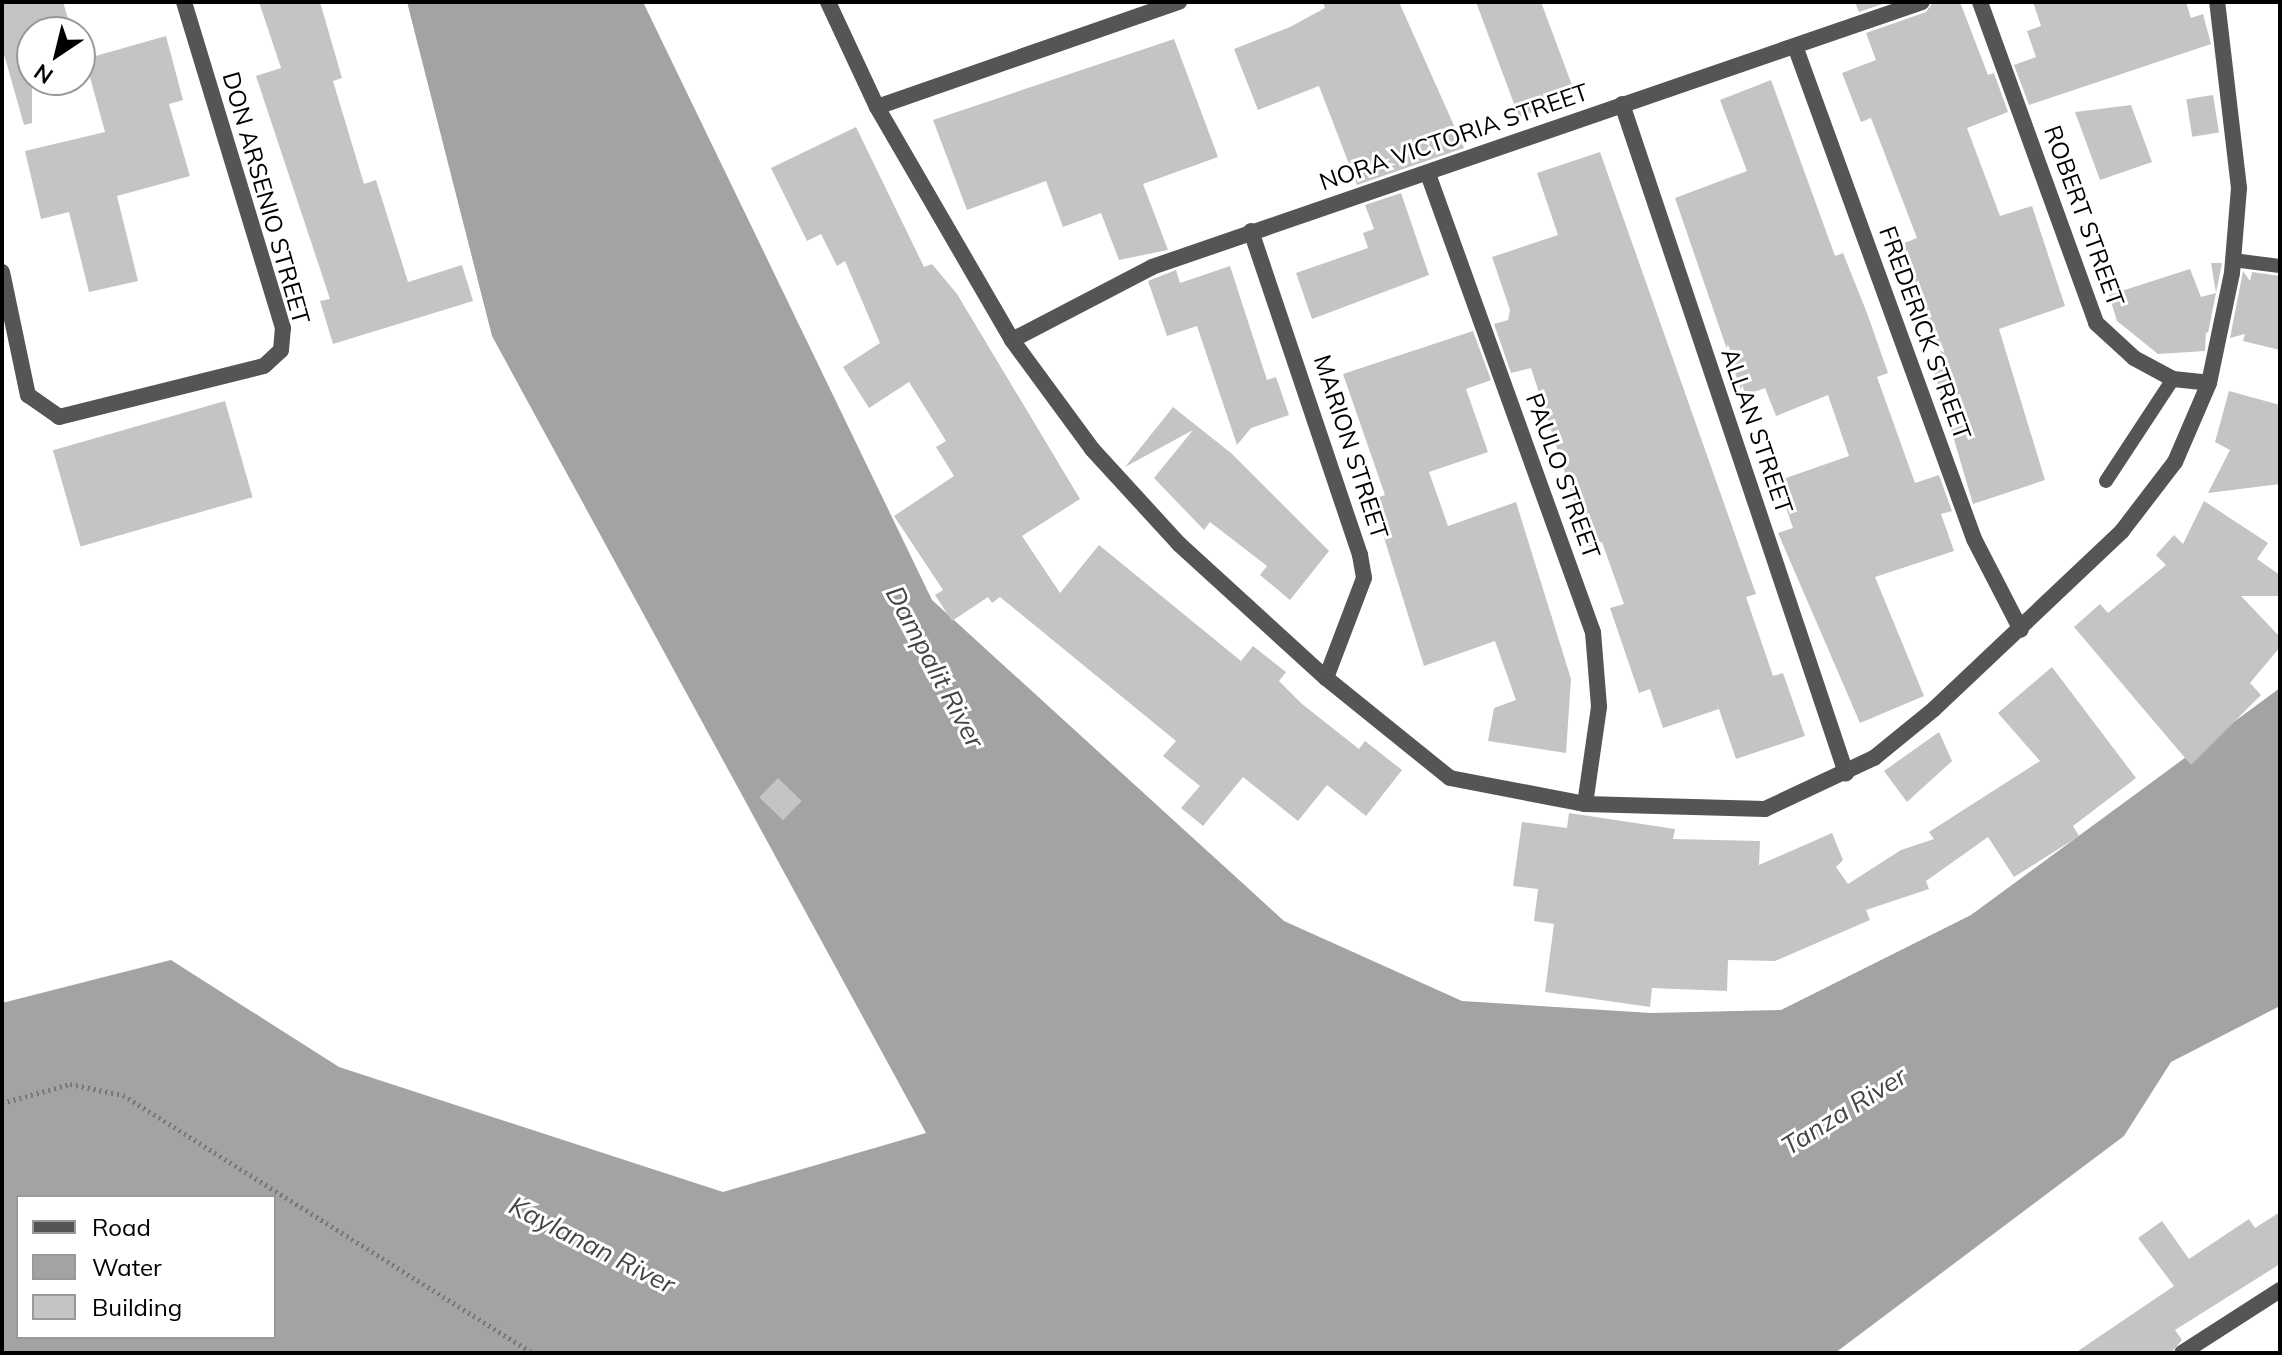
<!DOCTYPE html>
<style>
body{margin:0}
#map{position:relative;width:2282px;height:1355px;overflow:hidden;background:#fff;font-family:Mulish,sans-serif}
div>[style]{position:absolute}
.water>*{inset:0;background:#a3a3a3}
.building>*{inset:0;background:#c4c4c4;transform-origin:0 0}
.path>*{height:5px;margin-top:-2.5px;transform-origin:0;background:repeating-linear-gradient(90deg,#777 0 2px,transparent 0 6px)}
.service>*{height:14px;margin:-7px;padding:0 7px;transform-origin:7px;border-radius:7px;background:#555}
.minor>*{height:16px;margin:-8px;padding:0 8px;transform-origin:8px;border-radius:8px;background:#555}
span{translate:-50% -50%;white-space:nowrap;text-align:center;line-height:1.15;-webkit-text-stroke:6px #fff;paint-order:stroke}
.street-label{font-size:24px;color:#000}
.water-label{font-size:26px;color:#444;font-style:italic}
.frame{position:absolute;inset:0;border:4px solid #000;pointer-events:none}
.legend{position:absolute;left:16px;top:1195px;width:260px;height:144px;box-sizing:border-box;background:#fff;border:2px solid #999;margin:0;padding:10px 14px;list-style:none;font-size:24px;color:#000}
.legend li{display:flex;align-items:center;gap:16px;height:40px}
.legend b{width:40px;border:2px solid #999}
.north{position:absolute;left:16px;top:16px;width:80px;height:80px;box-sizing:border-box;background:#fff;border:2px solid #999;border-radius:50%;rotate:215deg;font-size:22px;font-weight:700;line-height:32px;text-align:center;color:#000}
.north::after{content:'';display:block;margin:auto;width:28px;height:36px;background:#000;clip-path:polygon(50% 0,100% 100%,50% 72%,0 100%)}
</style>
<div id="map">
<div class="water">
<i style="clip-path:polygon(evenodd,407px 2px,643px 2px,932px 600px,1284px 921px,1462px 1001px,1651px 1013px,1781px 1010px,1971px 915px,2280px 688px,2280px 1006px,2171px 1062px,2124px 1136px,1835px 1353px,2px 1353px,2px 1003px,171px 960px,339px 1067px,723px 1192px,926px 1133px,492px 336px,407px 2px,18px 1197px,274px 1197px,274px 1337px,18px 1337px,18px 1197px)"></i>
</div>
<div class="building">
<i style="clip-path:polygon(2px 2px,63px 2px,72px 32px,32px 32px,32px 123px,24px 125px,2px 47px)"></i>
<i style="clip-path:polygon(259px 2px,320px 2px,342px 78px,333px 81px,364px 184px,376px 180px,408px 282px,462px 265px,473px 301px,333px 344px,320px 301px,330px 299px,256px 76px,281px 68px)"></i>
<i style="clip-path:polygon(1323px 2px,1399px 2px,1464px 148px,1357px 185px,1319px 86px,1258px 110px,1234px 49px,1290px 27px,1325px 8px)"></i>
<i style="clip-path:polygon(1476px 2px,1541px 2px,1576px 96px,1519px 117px)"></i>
<i style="clip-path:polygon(1855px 2px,1888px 2px,1859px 12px)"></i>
<i style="clip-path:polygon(1933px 2px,1960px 2px,1988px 75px,1994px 73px,2008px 112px,1967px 128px,2000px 216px,2032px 206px,2065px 306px,1999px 329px,2045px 480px,1973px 504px,1933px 368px,1945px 364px,1899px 245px,1917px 238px,1871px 118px,1861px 122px,1842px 73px,1876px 60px,1866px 33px,1926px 12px)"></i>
<i style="clip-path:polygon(2033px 2px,2186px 2px,2191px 18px,2203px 14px,2211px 44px,2029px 105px,2014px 65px,2036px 57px,2027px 31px,2041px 26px)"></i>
<i style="clip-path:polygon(166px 36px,183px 100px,169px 104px,190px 176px,117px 196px,138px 281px,89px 292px,69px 212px,41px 219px,25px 151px,105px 132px,85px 59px)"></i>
<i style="clip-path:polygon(1174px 39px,1218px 157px,1143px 184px,1168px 250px,1119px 260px,1101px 213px,1063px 227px,1046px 181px,967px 210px,933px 120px)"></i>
<i style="clip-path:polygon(1771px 80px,1835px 256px,1843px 253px,1867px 313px,1888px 373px,1877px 377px,1915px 483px,1939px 475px,1952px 511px,1941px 514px,1954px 551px,1875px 577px,1924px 696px,1860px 723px,1778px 533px,1793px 528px,1777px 481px,1849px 456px,1828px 395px,1776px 416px,1765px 388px,1743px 396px,1675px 198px,1747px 171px,1720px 100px)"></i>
<i style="left:2213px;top:95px;width:38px;height:27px;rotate:81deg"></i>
<i style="clip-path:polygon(2131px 105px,2152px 162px,2100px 180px,2075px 112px)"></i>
<i style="clip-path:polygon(856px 127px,924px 267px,932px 264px,957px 294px,1080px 499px,1022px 536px,1060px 593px,1099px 545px,1241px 661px,1253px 646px,1286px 672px,1279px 681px,1302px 704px,1359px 749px,1365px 741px,1402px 770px,1366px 816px,1327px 785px,1298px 821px,1243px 777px,1203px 826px,1181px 808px,1200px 786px,1163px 756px,1176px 741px,1000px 597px,992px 603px,988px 597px,952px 621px,935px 595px,943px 590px,894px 516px,954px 476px,936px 447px,946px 441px,909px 382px,869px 408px,843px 367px,880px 343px,845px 261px,837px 266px,821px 234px,807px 241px,771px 168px)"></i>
<i style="clip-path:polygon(1600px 152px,1756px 594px,1746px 597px,1773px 676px,1783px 673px,1805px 736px,1736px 759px,1719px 709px,1663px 728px,1650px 689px,1639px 693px,1610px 608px,1624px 604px,1602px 542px,1589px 547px,1531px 368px,1511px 373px,1494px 324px,1508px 320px,1510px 310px,1492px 257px,1558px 235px,1537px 173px)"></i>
<i style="clip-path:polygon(1401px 193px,1429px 275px,1312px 319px,1296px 273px,1368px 248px,1363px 233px,1374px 229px,1365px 205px)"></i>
<i style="clip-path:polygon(2211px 263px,2222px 263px,2208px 333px,2206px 332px,2205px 351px,2158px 354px,2117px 321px,2109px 295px,2190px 269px,2201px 297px,2216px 293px)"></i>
<i style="clip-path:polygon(1230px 266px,1267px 380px,1276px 377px,1289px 415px,1251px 428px,1237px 445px,1197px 326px,1167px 336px,1148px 281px,1176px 270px,1180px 283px)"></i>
<i style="clip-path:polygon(2243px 271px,2250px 281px,2252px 272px,2280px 276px,2280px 350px,2243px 341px,2245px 334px,2230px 338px)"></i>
<i style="clip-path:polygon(1473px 331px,1491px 380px,1466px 389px,1488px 452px,1429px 472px,1448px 526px,1516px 502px,1571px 679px,1566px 753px,1488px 741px,1494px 708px,1516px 700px,1495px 641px,1424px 666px,1372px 499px,1385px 495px,1343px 374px)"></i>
<i style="clip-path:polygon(2229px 391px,2280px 405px,2280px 484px,2208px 493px,2230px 450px,2215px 442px)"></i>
<i style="left:225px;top:401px;width:100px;height:179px;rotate:74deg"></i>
<i style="clip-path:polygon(1173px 407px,1231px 453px,1329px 551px,1290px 600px,1260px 575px,1267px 566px,1210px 522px,1204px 530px,1154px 478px,1193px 430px,1125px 467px)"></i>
<i style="clip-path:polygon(2204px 501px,2268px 543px,2257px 559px,2280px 575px,2280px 596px,2241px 596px,2280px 637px,2280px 647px,2250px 683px,2261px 695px,2191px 765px,2074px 627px,2100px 604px,2108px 613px,2166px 565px,2156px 555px,2174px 535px,2183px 544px)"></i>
<i style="clip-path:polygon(2052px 667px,2136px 778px,2073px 826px,2079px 836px,2014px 877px,1988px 837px,1926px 881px,1929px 889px,1866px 910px,1870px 920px,1775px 961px,1728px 960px,1727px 991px,1652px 988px,1650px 1007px,1545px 992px,1554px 924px,1534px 921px,1538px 889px,1513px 886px,1522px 822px,1567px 828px,1569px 813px,1675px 829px,1673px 839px,1760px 841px,1759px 865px,1832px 833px,1843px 860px,1836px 867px,1848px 884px,1901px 850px,1934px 839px,1929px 832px,2040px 761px,1998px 713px)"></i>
<i style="clip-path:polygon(1939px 732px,1952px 761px,1907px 802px,1884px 771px)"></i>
<i style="left:778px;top:778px;width:33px;height:27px;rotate:44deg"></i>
<i style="clip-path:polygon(2280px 1212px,2280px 1264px,2175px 1330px,2182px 1340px,2171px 1353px,2075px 1353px,2174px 1286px,2138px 1238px,2162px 1221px,2189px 1259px,2249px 1219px,2255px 1228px)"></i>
</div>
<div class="path">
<i style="left:2px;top:1103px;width:71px;rotate:-15.6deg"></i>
<i style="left:70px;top:1084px;width:54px;rotate:11.7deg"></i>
<i style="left:123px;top:1095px;width:484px;rotate:32.2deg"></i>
</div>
<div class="service">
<i style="left:2233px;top:260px;width:47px;rotate:7.3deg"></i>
<i style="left:2106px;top:481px;width:122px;rotate:-56.7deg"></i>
</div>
<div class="minor">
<i style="left:828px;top:2px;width:116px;rotate:65deg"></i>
<i style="left:877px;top:107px;width:269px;rotate:59.9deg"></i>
<i style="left:1012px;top:340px;width:135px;rotate:53.7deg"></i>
<i style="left:1092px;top:449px;width:129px;rotate:47.5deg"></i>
<i style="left:1179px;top:544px;width:199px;rotate:42.4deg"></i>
<i style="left:1326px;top:678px;width:159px;rotate:38.9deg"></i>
<i style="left:1450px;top:778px;width:137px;rotate:10.9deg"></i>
<i style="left:1585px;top:804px;width:180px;rotate:1.6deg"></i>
<i style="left:1765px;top:809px;width:120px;rotate:-25.1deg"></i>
<i style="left:1874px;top:758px;width:77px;rotate:-39.2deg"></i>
<i style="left:1934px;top:709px;width:259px;rotate:-43.4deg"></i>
<i style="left:2122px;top:531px;width:87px;rotate:-52.5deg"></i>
<i style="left:2175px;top:462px;width:86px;rotate:-66.7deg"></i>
<i style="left:2209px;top:383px;width:112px;rotate:-78.2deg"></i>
<i style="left:2232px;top:273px;width:85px;rotate:-85.3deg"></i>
<i style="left:2239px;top:188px;width:187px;rotate:-96.7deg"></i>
<i style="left:1980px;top:2px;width:341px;rotate:70.1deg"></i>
<i style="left:2096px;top:323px;width:52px;rotate:42.6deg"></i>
<i style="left:2134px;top:358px;width:44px;rotate:28.3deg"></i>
<i style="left:2173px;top:379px;width:36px;rotate:6deg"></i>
<i style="left:1795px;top:46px;width:524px;rotate:70.04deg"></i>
<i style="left:1974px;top:539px;width:102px;rotate:62.7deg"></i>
<i style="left:1622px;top:104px;width:706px;rotate:71.49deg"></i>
<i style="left:877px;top:107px;width:320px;rotate:-19.2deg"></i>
<i style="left:1428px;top:174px;width:487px;rotate:70.2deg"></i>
<i style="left:1593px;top:632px;width:75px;rotate:85.4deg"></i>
<i style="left:1599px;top:707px;width:98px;rotate:98.2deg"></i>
<i style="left:1251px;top:231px;width:342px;rotate:71.4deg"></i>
<i style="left:1360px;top:555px;width:23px;rotate:80deg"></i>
<i style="left:1364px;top:578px;width:107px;rotate:110.8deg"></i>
<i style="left:2px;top:272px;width:126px;rotate:78.1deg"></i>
<i style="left:28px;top:395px;width:38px;rotate:35deg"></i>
<i style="left:59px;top:417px;width:211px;rotate:-14deg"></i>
<i style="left:264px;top:366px;width:23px;rotate:-43deg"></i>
<i style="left:281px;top:350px;width:22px;rotate:-85deg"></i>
<i style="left:283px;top:328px;width:341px;rotate:-106.9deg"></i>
<i style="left:1012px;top:340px;width:158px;rotate:-27.5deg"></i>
<i style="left:1152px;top:267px;width:814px;rotate:-18.99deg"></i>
<i style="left:2182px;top:1353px;width:117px;rotate:-32.7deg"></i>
</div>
<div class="street-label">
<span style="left:1454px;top:137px;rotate:-19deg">NORA VICTORIA STREET</span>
<span style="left:266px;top:198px;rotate:74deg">DON ARSENIO STREET</span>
<span style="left:2084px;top:216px;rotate:70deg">ROBERT STREET</span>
<span style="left:1925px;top:333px;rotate:70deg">FREDERICK STREET</span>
<span style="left:1757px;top:431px;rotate:71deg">ALLAN STREET</span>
<span style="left:1351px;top:447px;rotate:72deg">MARION STREET</span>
<span style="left:1563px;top:476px;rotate:70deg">PAULO STREET</span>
</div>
<div class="water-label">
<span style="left:935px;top:667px;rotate:62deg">Dampalit River</span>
<span style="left:1844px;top:1111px;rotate:-32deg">Tanza River</span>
<span style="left:592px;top:1245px;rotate:27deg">Kaylanan River</span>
</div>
<div class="frame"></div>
<ul class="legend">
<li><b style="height:10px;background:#555"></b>Road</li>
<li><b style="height:22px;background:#a3a3a3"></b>Water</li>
<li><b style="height:22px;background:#c4c4c4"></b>Building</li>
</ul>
<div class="north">N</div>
</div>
